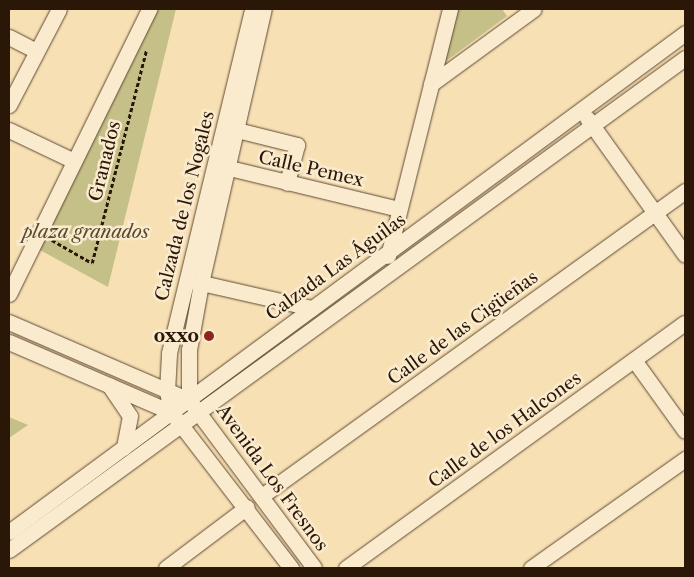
<!DOCTYPE html>
<meta charset="utf-8">
<style>
body{margin:0}
#map{position:relative;width:694px;height:577px;overflow:hidden;background:#f8e0b5;font-family:"Libre Caslon Text",serif}
div>[style]{position:absolute}
.green>*{inset:0;background:#c5c088}
.path>*{height:2.5px;margin-top:-1.25px;transform-origin:0;background:repeating-linear-gradient(90deg,#2a1707 0 4px,transparent 0 6.5px)}
.roads{filter:drop-shadow(0 0 1px #5e4932) drop-shadow(0 0 1px #5e4932)}
.minor>*{height:15px;margin:-7.5px;padding:0 7.5px;transform-origin:7.5px;border-radius:7.5px;background:#faebcf}
.dots>*{width:14px;height:14px;translate:-50% -50%;box-sizing:border-box;border:2px solid #faebcf;border-radius:50%}
span{translate:-50% -50%;white-space:nowrap;text-align:center;line-height:1.15;-webkit-text-stroke:5px #faebcf;paint-order:stroke}
.street-label{font-size:18px;color:#2a1707}
.park-label{font-size:18px;color:#584a2e;font-style:italic}
.poi-label{font-size:18px;color:#2a1707;font-weight:700}
.right{translate:-100% -50%;text-align:right}
.frame{position:absolute;inset:0;border:10px solid #2a1707;pointer-events:none}
</style>
<div id="map">
<div class="green">
<i style="clip-path:polygon(154px 9px,176px 9px,108px 287px,38px 249px)"></i>
<i style="clip-path:polygon(455px 9px,502px 9px,507px 16px,438px 67px)"></i>
<i style="clip-path:polygon(9px 417px,28px 425px,9px 438px)"></i>
</div>
<div class="path">
<i style="left:52px;top:240px;width:46px;rotate:29.9deg"></i>
<i style="left:92px;top:263px;width:219px;rotate:-75.7deg"></i>
</div>
<div class="roads">
<div class="minor">
<i style="left:9px;top:37px;width:31px;rotate:27deg"></i>
<i style="left:431px;top:84px;width:127px;rotate:-36.1deg"></i>
<i style="left:9px;top:105px;width:108px;rotate:-62.5deg"></i>
<i style="left:587px;top:118px;width:168px;rotate:54.4deg"></i>
<i style="left:9px;top:130px;width:72px;rotate:25.5deg"></i>
<i style="left:237px;top:130px;width:62px;rotate:14deg"></i>
<i style="left:297px;top:145px;width:39px;rotate:105deg"></i>
<i style="left:221px;top:166px;width:183px;rotate:13.6deg"></i>
<i style="left:388px;top:256px;width:255px;rotate:-75.9deg"></i>
<i style="left:193px;top:281px;width:122px;rotate:12.8deg"></i>
<i style="left:9px;top:294px;width:318px;rotate:-63.8deg"></i>
<i style="left:9px;top:322px;width:196px;rotate:23.4deg"></i>
<i style="left:189px;top:400px;width:209px;rotate:53.3deg"></i>
<i style="left:9px;top:342px;width:176px;rotate:23.4deg"></i>
<i style="left:171px;top:412px;width:197px;rotate:52.4deg"></i>
<i style="left:634px;top:360px;width:87px;rotate:54.3deg"></i>
<i style="left:109px;top:385px;width:37px;rotate:56deg"></i>
<i style="left:130px;top:416px;width:32px;rotate:101deg"></i>
<i style="left:189px;top:400px;width:50px;rotate:-90deg"></i>
<i style="left:189px;top:350px;width:68px;rotate:-79.8deg"></i>
<i style="left:201px;top:283px;width:281px;rotate:-77.1deg"></i>
<i style="left:171px;top:412px;width:20px;rotate:-101deg"></i>
<i style="left:167px;top:392px;width:39px;rotate:-87deg"></i>
<i style="left:169px;top:353px;width:354px;rotate:-76.4deg"></i>
<i style="left:263px;top:495px;width:520px;rotate:-35.77deg"></i>
<i style="left:9px;top:532px;width:840px;rotate:-36.43deg"></i>
<i style="left:9px;top:550px;width:836px;rotate:-36.05deg"></i>
<i style="left:166px;top:568px;width:101px;rotate:-37deg"></i>
<i style="left:346px;top:568px;width:418px;rotate:-35.9deg"></i>
<i style="left:531px;top:568px;width:189px;rotate:-35.3deg"></i>
</div>
</div>
<div class="dots">
<i style="left:209px;top:336px;background:#8f2418"></i>
</div>
<div class="street-label">
<span style="left:105px;top:161px;rotate:-76deg">Granados</span>
<span style="left:311px;top:169px;rotate:13deg">Calle Pemex</span>
<span style="left:185px;top:206px;rotate:-76deg">Calzada de los Nogales</span>
<span style="left:336px;top:267px;rotate:-36deg">Calzada Las Águilas</span>
<span style="left:463px;top:328px;rotate:-36deg">Calle de las Cigüeñas</span>
<span style="left:505px;top:430px;rotate:-36deg">Calle de los Halcones</span>
<span style="left:272px;top:478px;rotate:54deg">Avenida Los Fresnos</span>
</div>
<div class="park-label">
<span style="left:86px;top:232px">plaza granados</span>
</div>
<div class="poi-label">
<span class="right" style="left:199px;top:336px">oxxo</span>
</div>
<div class="frame"></div>
</div>
